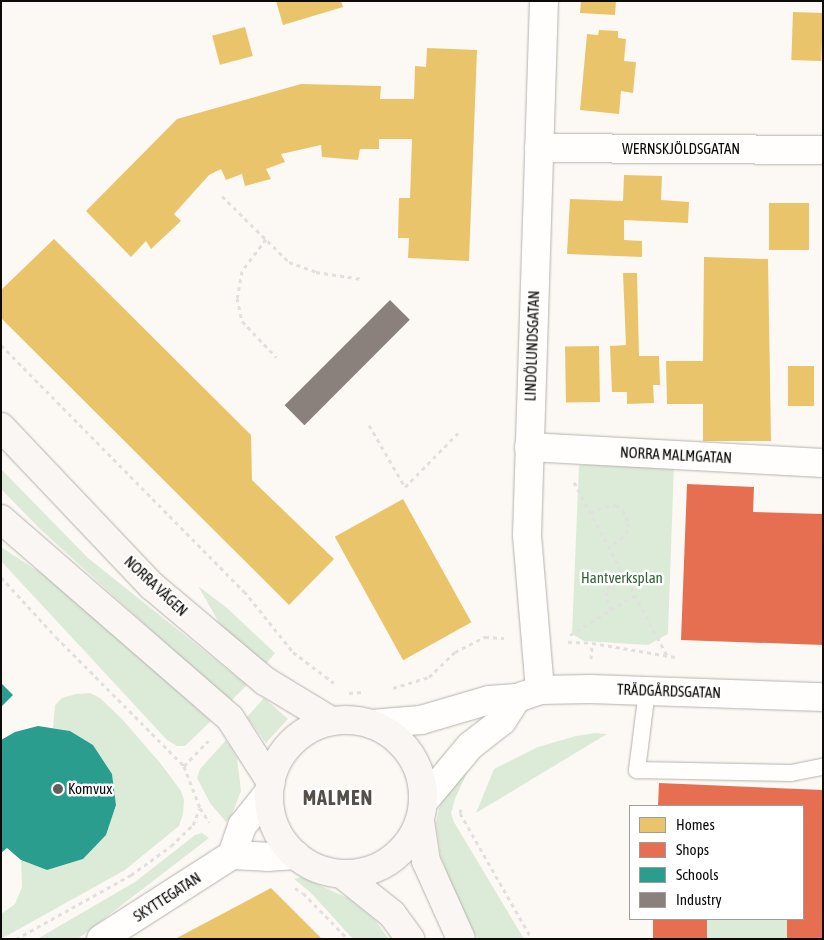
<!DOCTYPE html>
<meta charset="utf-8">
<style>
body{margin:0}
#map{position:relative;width:824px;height:940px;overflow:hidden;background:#fcf9f4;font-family:"Asap Condensed",sans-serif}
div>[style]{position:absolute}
.green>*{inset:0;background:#dcebd8;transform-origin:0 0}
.homes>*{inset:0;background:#e9c46a;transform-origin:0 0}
.shops>*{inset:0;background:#e76f51;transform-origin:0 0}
.schools>*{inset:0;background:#2a9d8f}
.industry>*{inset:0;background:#8a817c;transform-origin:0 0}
.path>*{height:3px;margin-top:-1.5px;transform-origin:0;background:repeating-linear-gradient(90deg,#e1e0de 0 4px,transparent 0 8px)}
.roads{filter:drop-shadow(0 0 1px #b4b2ae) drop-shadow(0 0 1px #b4b2ae)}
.lane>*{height:16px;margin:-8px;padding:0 8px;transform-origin:8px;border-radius:8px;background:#fffefd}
.street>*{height:28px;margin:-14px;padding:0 14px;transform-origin:14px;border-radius:14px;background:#fffefd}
.secondary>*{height:28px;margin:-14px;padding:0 14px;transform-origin:14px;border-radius:14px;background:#f9f6f3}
.secondary>.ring{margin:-14px;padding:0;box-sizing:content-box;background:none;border:28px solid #f9f6f3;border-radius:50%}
.dots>*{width:14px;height:14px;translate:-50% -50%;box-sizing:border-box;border:2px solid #fff;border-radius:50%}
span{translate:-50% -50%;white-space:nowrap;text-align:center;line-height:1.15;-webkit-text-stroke:5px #fff;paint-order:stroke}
.street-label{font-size:15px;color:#0d0b09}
.park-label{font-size:15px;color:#346339}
.poi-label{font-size:15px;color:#0d0b09}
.left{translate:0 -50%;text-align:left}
.district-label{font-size:20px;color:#545049;font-weight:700;letter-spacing:1px}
.frame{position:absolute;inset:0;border:2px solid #0d0b09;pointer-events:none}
.legend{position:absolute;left:629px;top:805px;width:175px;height:115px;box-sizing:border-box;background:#fff;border:1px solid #9e9d9d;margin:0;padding:6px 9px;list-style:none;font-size:15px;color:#0d0b09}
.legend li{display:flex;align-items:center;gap:10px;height:25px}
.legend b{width:25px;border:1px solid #9e9d9d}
</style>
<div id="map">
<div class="green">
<i style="clip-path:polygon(579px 465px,674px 465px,668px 634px,648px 645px,584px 641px,572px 634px)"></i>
<i style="clip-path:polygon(1px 469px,88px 558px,247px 685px,230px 702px,40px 529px,1px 489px)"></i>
<i style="clip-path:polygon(1px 547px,62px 587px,211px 721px,185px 746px,177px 746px,167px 740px,1px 561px)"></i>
<i style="clip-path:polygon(198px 586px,226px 607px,275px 653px,266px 664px,221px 626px)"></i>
<i style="clip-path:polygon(90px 693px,100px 698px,122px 719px,161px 764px,181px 791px,184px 800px,183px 814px,179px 826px,125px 870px,1px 939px,1px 914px,15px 904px,22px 887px,21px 860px,47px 870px,83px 859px,106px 835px,116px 805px,112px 774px,93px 745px,70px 731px,53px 728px,55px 705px,62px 698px,76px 694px)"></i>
<i style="clip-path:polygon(264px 698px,288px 719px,266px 743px,247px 717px)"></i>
<i style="clip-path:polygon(595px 733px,607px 734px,476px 813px,494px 769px,538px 747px,576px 736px)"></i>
<i style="clip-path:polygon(226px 740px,237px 758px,241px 791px,231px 817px,226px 822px,210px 803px,197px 778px,200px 769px)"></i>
<i style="clip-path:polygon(470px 766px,455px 799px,451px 813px,454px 822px,524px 939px,478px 939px,457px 899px,441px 857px,436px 823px,439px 808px,446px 790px)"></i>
<i style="clip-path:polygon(202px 833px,209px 838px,83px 935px,77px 939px,37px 939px,135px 882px,195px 835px)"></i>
<i style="clip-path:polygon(301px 877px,348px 898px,374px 919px,389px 939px,353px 939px,310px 892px,294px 879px)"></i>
<i style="left:707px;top:919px;width:80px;height:20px"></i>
</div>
<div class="homes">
<i style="clip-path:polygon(276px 1px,341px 1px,343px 7px,283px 25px)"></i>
<i style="clip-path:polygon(581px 1px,616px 1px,615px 15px,580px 13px)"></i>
<i style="left:793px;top:12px;width:30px;height:48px;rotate:2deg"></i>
<i style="left:245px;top:27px;width:30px;height:34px;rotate:75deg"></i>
<i style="clip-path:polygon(599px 30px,618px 31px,618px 38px,626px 39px,624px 61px,636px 62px,633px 93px,621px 91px,619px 114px,580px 110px,587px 34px,598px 35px)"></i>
<i style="clip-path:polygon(427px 48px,477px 50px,469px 261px,408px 258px,409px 238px,398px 238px,399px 198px,410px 198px,412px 139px,379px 139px,379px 149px,360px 149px,358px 160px,322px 157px,321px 145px,281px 154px,285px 162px,266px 169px,271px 179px,245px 186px,242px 174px,226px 180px,221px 169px,209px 175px,174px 214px,181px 221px,151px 249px,146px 241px,131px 257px,86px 211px,177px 119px,301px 84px,381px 86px,380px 99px,414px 99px,415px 66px,426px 67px)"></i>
<i style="clip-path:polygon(624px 175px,662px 176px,661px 200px,689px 202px,688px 223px,624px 220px,624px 240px,642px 241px,642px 257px,567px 254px,570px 199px,623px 201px)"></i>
<i style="left:769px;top:203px;width:40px;height:47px"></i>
<i style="clip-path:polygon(54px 239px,251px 435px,252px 480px,334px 559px,289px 605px,1px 318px,1px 290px)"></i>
<i style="clip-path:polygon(704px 257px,768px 259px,771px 441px,703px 441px,703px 404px,667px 404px,666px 361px,703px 361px)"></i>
<i style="clip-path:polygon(623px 273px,637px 273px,639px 356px,659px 356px,660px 385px,653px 385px,654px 403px,627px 404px,627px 392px,612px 392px,610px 346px,626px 345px)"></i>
<i style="left:599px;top:346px;width:56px;height:34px;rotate:89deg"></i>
<i style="left:788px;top:366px;width:26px;height:40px"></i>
<i style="left:403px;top:499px;width:141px;height:78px;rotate:61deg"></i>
<i style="clip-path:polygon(271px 888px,322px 939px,175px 939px)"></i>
</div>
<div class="shops">
<i style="clip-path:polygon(687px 484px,754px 487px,753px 512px,823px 514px,823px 645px,681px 640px)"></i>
<i style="clip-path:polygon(659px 783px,823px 790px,823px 939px,787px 939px,787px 919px,803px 919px,803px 806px,658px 806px)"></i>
<i style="left:653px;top:919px;width:54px;height:20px"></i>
</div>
<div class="schools">
<i style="clip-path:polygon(1px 683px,13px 695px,1px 707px)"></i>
<i style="clip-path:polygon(38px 726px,70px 731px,93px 745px,112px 774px,116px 805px,106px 835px,83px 859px,47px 870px,21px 860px,7px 848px,1px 853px,1px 740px,15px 732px)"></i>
</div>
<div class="industry">
<i style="left:390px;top:300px;width:28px;height:149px;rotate:45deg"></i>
</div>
<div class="path">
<i style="left:222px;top:196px;width:94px;rotate:44.6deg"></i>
<i style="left:289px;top:262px;width:29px;rotate:20deg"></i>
<i style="left:316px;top:272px;width:46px;rotate:8.8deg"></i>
<i style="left:266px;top:239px;width:40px;rotate:127deg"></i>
<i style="left:242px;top:271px;width:27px;rotate:100deg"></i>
<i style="left:237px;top:298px;width:24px;rotate:78deg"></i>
<i style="left:242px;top:321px;width:50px;rotate:46.6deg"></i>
<i style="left:1px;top:345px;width:346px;rotate:45.4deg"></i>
<i style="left:244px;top:591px;width:78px;rotate:51.2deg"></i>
<i style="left:293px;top:652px;width:51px;rotate:37.1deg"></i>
<i style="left:369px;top:425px;width:72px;rotate:59.9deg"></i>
<i style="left:405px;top:487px;width:76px;rotate:-45.5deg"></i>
<i style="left:574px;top:482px;width:199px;rotate:61.8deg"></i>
<i style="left:591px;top:513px;width:16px;rotate:-27deg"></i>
<i style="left:605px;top:506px;width:11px;rotate:-5deg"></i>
<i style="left:616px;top:505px;width:9px;rotate:36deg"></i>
<i style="left:623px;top:510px;width:14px;rotate:69deg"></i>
<i style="left:628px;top:523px;width:7px;rotate:90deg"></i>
<i style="left:628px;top:530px;width:9px;rotate:126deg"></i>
<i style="left:623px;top:537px;width:17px;rotate:147deg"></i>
<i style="left:1px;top:577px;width:81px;rotate:47.5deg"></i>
<i style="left:56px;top:637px;width:182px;rotate:45.2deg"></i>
<i style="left:184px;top:766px;width:45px;rotate:69.1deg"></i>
<i style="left:200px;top:808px;width:17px;rotate:57deg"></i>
<i style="left:611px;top:610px;width:15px;rotate:-110deg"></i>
<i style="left:606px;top:596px;width:16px;rotate:-75deg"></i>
<i style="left:610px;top:581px;width:17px;rotate:-50deg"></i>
<i style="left:570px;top:635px;width:76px;rotate:-31.6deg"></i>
<i style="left:568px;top:642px;width:24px;rotate:2deg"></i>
<i style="left:592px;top:643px;width:84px;rotate:9.6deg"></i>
<i style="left:591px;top:659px;width:16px;rotate:-86deg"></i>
<i style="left:393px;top:688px;width:38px;rotate:-17deg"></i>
<i style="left:429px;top:677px;width:36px;rotate:-44deg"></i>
<i style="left:455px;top:652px;width:34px;rotate:-27deg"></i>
<i style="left:485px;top:637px;width:19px;rotate:3deg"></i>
<i style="left:349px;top:693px;width:13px;rotate:-4deg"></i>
<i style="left:184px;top:766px;width:35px;rotate:-46deg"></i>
<i style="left:461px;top:809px;width:4px;rotate:104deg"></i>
<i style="left:460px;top:813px;width:145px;rotate:60.3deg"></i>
<i style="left:295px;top:888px;width:9px;rotate:32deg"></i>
<i style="left:303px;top:893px;width:64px;rotate:45.6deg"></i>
<i style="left:16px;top:939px;width:132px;rotate:-29.1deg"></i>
<i style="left:131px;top:875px;width:49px;rotate:-35.9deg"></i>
<i style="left:171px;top:846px;width:30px;rotate:-44deg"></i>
<i style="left:193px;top:825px;width:18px;rotate:-68deg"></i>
</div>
<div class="roads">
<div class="lane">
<i style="left:647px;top:691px;width:80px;rotate:97.2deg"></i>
<i style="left:637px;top:770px;width:154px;rotate:1.1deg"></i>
<i style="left:791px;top:773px;width:33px;rotate:-11deg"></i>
</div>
<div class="street">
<i style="left:539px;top:148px;width:284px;rotate:0.4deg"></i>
<i style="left:529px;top:447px;width:294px;rotate:3.1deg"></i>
<i style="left:540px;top:690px;width:156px;rotate:-94.8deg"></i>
<i style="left:527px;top:535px;width:534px;rotate:-88.18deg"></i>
<i style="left:371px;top:724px;width:50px;rotate:-4.6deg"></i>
<i style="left:421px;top:720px;width:71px;rotate:-16.4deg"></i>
<i style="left:489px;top:700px;width:28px;rotate:-4deg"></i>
<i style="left:517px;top:698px;width:24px;rotate:-19deg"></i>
<i style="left:540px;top:690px;width:50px;rotate:-1.1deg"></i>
<i style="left:590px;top:689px;width:233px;rotate:2deg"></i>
<i style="left:424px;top:801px;width:72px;rotate:-50.1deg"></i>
<i style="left:470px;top:746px;width:41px;rotate:-38deg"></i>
<i style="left:502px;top:721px;width:27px;rotate:-57deg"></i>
<i style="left:232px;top:855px;width:31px;rotate:-71deg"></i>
<i style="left:242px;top:826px;width:43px;rotate:-51.5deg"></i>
<i style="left:101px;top:939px;width:156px;rotate:-32.7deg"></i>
<i style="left:232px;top:855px;width:35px;rotate:3deg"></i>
<i style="left:267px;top:857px;width:29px;rotate:-4deg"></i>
</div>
<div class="secondary">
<i style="left:1px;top:427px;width:219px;rotate:46.5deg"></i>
<i style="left:152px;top:586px;width:148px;rotate:40.1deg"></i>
<i style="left:265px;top:681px;width:77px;rotate:31.2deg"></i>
<i style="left:1px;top:519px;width:303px;rotate:41deg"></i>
<i style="left:230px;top:718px;width:76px;rotate:57.4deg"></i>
<i class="ring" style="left:269px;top:720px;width:126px;height:126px"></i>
<i style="left:420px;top:821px;width:40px;rotate:81.5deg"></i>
<i style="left:426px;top:861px;width:85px;rotate:65.8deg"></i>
<i style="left:342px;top:874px;width:64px;rotate:38.7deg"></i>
<i style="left:392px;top:914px;width:31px;rotate:54deg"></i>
</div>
</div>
<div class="dots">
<i style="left:58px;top:789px;background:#615e5b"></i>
</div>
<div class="street-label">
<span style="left:681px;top:149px">WERNSKJÖLDSGATAN</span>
<span style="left:532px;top:346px;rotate:-88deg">LINDÖLUNDSGATAN</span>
<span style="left:676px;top:455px;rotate:3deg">NORRA MALMGATAN</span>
<span style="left:156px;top:586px;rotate:43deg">NORRA VÄGEN</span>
<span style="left:669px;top:691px;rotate:2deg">TRÄDGÅRDSGATAN</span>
<span style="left:167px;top:897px;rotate:-33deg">SKYTTEGATAN</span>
</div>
<div class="park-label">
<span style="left:622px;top:578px">Hantverksplan</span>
</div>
<div class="poi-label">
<span class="left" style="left:68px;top:789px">Komvux</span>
</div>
<div class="district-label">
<span style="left:338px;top:797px">MALMEN</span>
</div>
<div class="frame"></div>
<ul class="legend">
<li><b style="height:14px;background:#e9c46a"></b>Homes</li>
<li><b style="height:14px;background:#e76f51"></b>Shops</li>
<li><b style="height:14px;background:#2a9d8f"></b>Schools</li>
<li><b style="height:14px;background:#8a817c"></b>Industry</li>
</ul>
</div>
